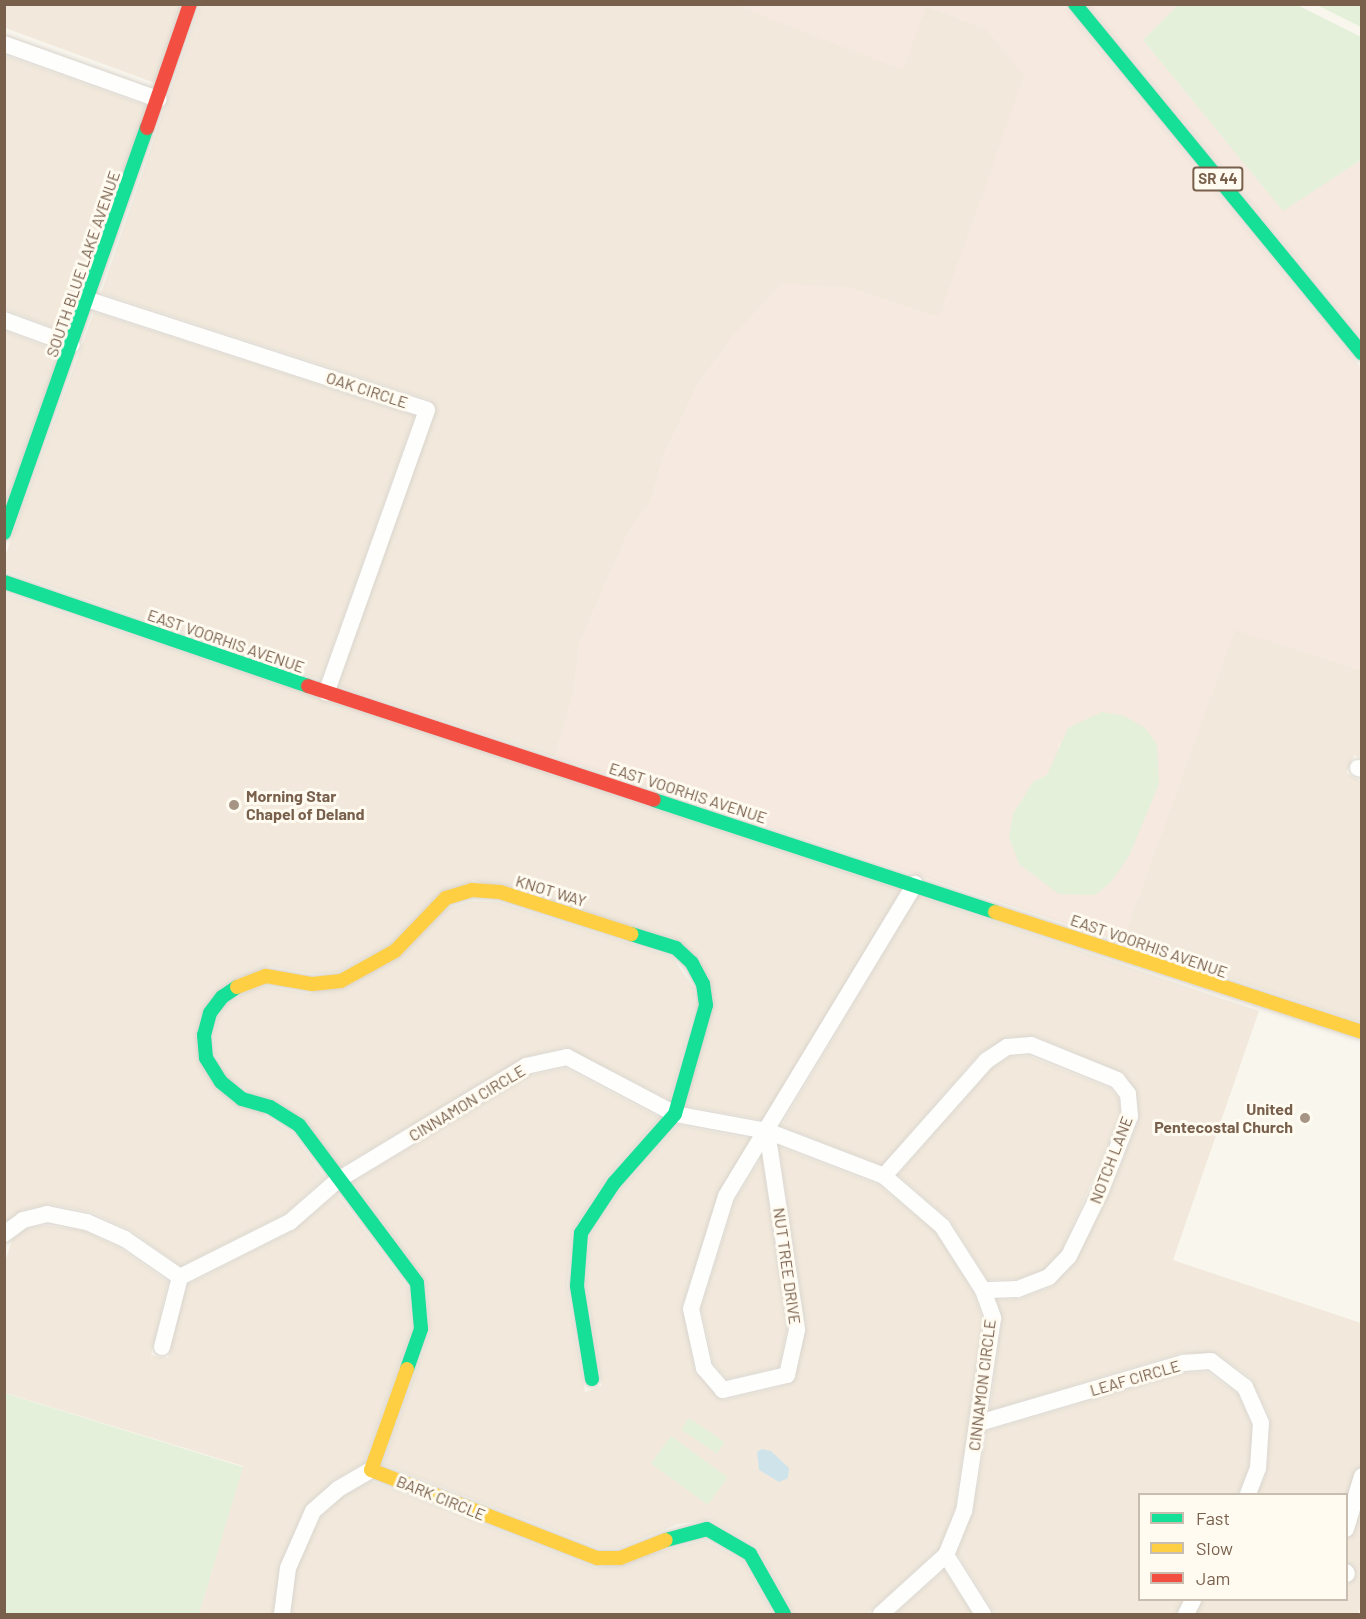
<!DOCTYPE html>
<style>
body{margin:0}
#map{position:relative;width:1366px;height:1619px;overflow:hidden;background:#f9f6ee;font-family:Barlow,sans-serif}
div>[style]{position:absolute}
.residential>*{inset:0;background:#f2e9dc}
.commercial>*{inset:0;background:#f6e9df}
.green>*{inset:0;background:#e4f0d9;transform-origin:0 0}
.water>*{inset:0;background:#cfe4ea}
.roads{filter:drop-shadow(0 0 2px #d8d3cc) drop-shadow(0 0 2px #d8d3cc)}
.street>*{height:16px;margin:-8px;padding:0 8px;transform-origin:8px;border-radius:8px;background:#fefefc}
.fast>*{height:14px;margin:-7px;padding:0 7px;transform-origin:7px;border-radius:7px;background:#16e098}
.slow>*{height:14px;margin:-7px;padding:0 7px;transform-origin:7px;border-radius:7px;background:#ffcf43}
.jam>*{height:14px;margin:-7px;padding:0 7px;transform-origin:7px;border-radius:7px;background:#f24e42}
.dots>*{width:16px;height:16px;translate:-50% -50%;box-sizing:border-box;border:3px solid #fffbf1;border-radius:50%}
span{translate:-50% -50%;white-space:nowrap;text-align:center;line-height:1.15;-webkit-text-stroke:6px #fffbf1;paint-order:stroke}
.shield-label span{padding:2px 4px;background:#fffbf1;border:2px solid;border-radius:4px;-webkit-text-stroke-width:0}
.shield-label{font-size:15px;color:#79604c;font-weight:700}
.street-label{font-size:16px;color:#79604c}
.poi-label{font-size:16px;color:#79604c;font-weight:700}
.left{translate:0 -50%;text-align:left}
.right{translate:-100% -50%;text-align:right}
.frame{position:absolute;inset:0;border:6px solid #79604c;pointer-events:none}
.legend{position:absolute;left:1138px;top:1493px;width:210px;height:108px;box-sizing:border-box;background:#fffbf1;border:2px solid #c9bdaf;margin:0;padding:8px 10px;list-style:none;font-size:18px;color:#79604c}
.legend li{display:flex;align-items:center;gap:12px;height:30px}
.legend b{width:30px;border:2px solid #c9bdaf}
</style>
<div id="map">
<div class="residential">
<i style="clip-path:polygon(4px 5px,181px 5px,155px 83px,5px 28px)"></i>
<i style="clip-path:polygon(200px 5px,735px 5px,768px 15px,926px 6px,987px 29px,1025px 76px,939px 318px,847px 287px,735px 334px,698px 384px,664px 455px,651px 501px,628px 533px,580px 642px,573px 695px,555px 757px,338px 686px,435px 413px,430px 400px,101px 293px)"></i>
<i style="clip-path:polygon(4px 55px,147px 106px,67px 333px,5px 309px)"></i>
<i style="clip-path:polygon(94px 312px,415px 416px,321px 680px,5px 571px,4px 559px)"></i>
<i style="clip-path:polygon(5px 331px,60px 352px,5px 506px)"></i>
<i style="clip-path:polygon(4px 593px,901px 890px,763px 1120px,686px 1106px,700px 958px,473px 880px,391px 944px,339px 972px,314px 974px,268px 966px,195px 1036px,266px 1117px,292px 1133px,325px 1178px,286px 1213px,181px 1266px,130px 1230px,91px 1212px,49px 1204px,22px 1210px,5px 1222px)"></i>
<i style="clip-path:polygon(1235px 629px,1361px 670px,1361px 758px,1354px 755px,1346px 773px,1361px 781px,1361px 1022px,1122px 942px)"></i>
<i style="clip-path:polygon(918px 896px,1259px 1011px,1173px 1260px,1361px 1323px,1362px 1604px,1358px 1614px,1195px 1614px,1203px 1600px,1346px 1600px,1346px 1494px,1257px 1494px,1267px 1472px,1270px 1418px,1251px 1378px,1216px 1353px,1181px 1353px,990px 1410px,1002px 1318px,997px 1300px,1020px 1299px,1051px 1287px,1075px 1263px,1109px 1195px,1139px 1120px,1137px 1092px,1124px 1073px,1035px 1036px,1007px 1037px,979px 1054px,882px 1165px,781px 1126px)"></i>
<i style="clip-path:polygon(472px 901px,498px 902px,672px 957px,694px 988px,696px 1005px,670px 1100px,566px 1047px,525px 1057px,341px 1167px,228px 1075px,215px 1054px,214px 1035px,218px 1017px,228px 1004px,248px 991px,265px 986px,310px 994px,450px 907px)"></i>
<i style="clip-path:polygon(1029px 1056px,1111px 1089px,1119px 1099px,1121px 1116px,1062px 1250px,1045px 1269px,1017px 1279px,988px 1280px,950px 1220px,898px 1175px,991px 1069px,1009px 1057px)"></i>
<i style="clip-path:polygon(565px 1068px,660px 1118px,607px 1177px,572px 1232px,567px 1286px,585px 1392px,602px 1386px,586px 1284px,590px 1236px,620px 1190px,678px 1125px,752px 1139px,718px 1194px,682px 1306px,695px 1371px,717px 1397px,724px 1400px,788px 1385px,796px 1377px,806px 1327px,779px 1147px,879px 1185px,936px 1233px,974px 1294px,983px 1320px,955px 1508px,939px 1549px,867px 1614px,794px 1614px,757px 1547px,711px 1520px,678px 1524px,619px 1548px,599px 1548px,383px 1464px,430px 1332px,426px 1282px,353px 1182px,528px 1076px)"></i>
<i style="clip-path:polygon(762px 1157px,787px 1330px,779px 1367px,727px 1379px,713px 1363px,701px 1308px,735px 1200px)"></i>
<i style="clip-path:polygon(337px 1194px,408px 1288px,412px 1329px,364px 1463px,334px 1480px,305px 1507px,280px 1564px,273px 1614px,199px 1614px,243px 1466px,5px 1393px,5px 1262px,12px 1240px,26px 1229px,47px 1225px,84px 1231px,120px 1248px,168px 1282px,151px 1355px,168px 1358px,187px 1285px,293px 1231px)"></i>
<i style="clip-path:polygon(1207px 1372px,1238px 1394px,1252px 1426px,1249px 1466px,1238px 1494px,1140px 1494px,1140px 1600px,1183px 1600px,1176px 1614px,995px 1614px,957px 1553px,973px 1512px,987px 1431px,1184px 1373px)"></i>
<i style="clip-path:polygon(371px 1481px,596px 1568px,705px 1540px,743px 1561px,773px 1614px,291px 1614px,296px 1570px,321px 1517px,342px 1497px)"></i>
<i style="clip-path:polygon(944px 1570px,972px 1614px,895px 1614px)"></i>
</div>
<div class="commercial">
<i style="clip-path:polygon(evenodd,735px 5px,1063px 5px,1361px 368px,1361px 670px,1235px 630px,1122px 942px,555px 757px,573px 695px,580px 642px,628px 533px,651px 501px,664px 455px,698px 384px,735px 334px,781px 284px,847px 287px,939px 318px,1024px 76px,987px 29px,926px 6px,903px 70px,735px 5px,1060px 740px,1060px 894px,1033px 782px,1047px 775px,1058px 755px,1060px 740px)"></i>
<i style="clip-path:polygon(1088px 5px,1179px 5px,1143px 40px,1283px 210px,1361px 160px,1361px 337px)"></i>
</div>
<div class="green">
<i style="clip-path:polygon(1179px 4px,1297px 5px,1361px 37px,1361px 160px,1283px 211px,1143px 40px)"></i>
<i style="clip-path:polygon(1317px 5px,1361px 5px,1361px 27px)"></i>
<i style="clip-path:polygon(1102px 712px,1124px 716px,1144px 727px,1157px 744px,1159px 784px,1129px 856px,1111px 882px,1095px 895px,1059px 894px,1019px 864px,1009px 837px,1013px 814px,1033px 782px,1047px 775px,1068px 728px)"></i>
<i style="clip-path:polygon(4px 1393px,243px 1467px,199px 1614px,5px 1614px)"></i>
<i style="left:689px;top:1418px;width:43px;height:14px;rotate:34deg"></i>
<i style="left:671px;top:1436px;width:70px;height:34px;rotate:36deg"></i>
</div>
<div class="water">
<i style="clip-path:polygon(762px 1449px,771px 1451px,789px 1468px,788px 1478px,779px 1482px,759px 1470px,757px 1452px)"></i>
</div>
<div class="roads">
<div class="street">
<i style="left:4px;top:44px;width:164px;rotate:19.7deg"></i>
<i style="left:89px;top:300px;width:355px;rotate:18deg"></i>
<i style="left:427px;top:410px;width:300px;rotate:109.6deg"></i>
<i style="left:4px;top:320px;width:72px;rotate:20.2deg"></i>
<i style="left:1358px;top:768px;width:4px;rotate:14deg"></i>
<i style="left:767px;top:1131px;width:201px;rotate:81.4deg"></i>
<i style="left:797px;top:1330px;width:46px;rotate:102.5deg"></i>
<i style="left:787px;top:1375px;width:66px;rotate:166.8deg"></i>
<i style="left:723px;top:1390px;width:29px;rotate:-131deg"></i>
<i style="left:704px;top:1368px;width:60px;rotate:-102.4deg"></i>
<i style="left:691px;top:1309px;width:118px;rotate:-72.8deg"></i>
<i style="left:726px;top:1196px;width:365px;rotate:-58.8deg"></i>
<i style="left:884px;top:1176px;width:154px;rotate:-48.4deg"></i>
<i style="left:986px;top:1061px;width:25px;rotate:-34deg"></i>
<i style="left:1007px;top:1047px;width:24px;rotate:-5deg"></i>
<i style="left:1031px;top:1045px;width:93px;rotate:22.1deg"></i>
<i style="left:1117px;top:1080px;width:18px;rotate:52deg"></i>
<i style="left:1128px;top:1094px;width:22px;rotate:85deg"></i>
<i style="left:1130px;top:1116px;width:79px;rotate:111.4deg"></i>
<i style="left:1101px;top:1190px;width:73px;rotate:115.9deg"></i>
<i style="left:1069px;top:1256px;width:29px;rotate:134deg"></i>
<i style="left:1049px;top:1277px;width:34px;rotate:159deg"></i>
<i style="left:1017px;top:1289px;width:34px;rotate:178deg"></i>
<i style="left:4px;top:1234px;width:24px;rotate:-36deg"></i>
<i style="left:23px;top:1220px;width:25px;rotate:-14deg"></i>
<i style="left:47px;top:1214px;width:41px;rotate:11.3deg"></i>
<i style="left:87px;top:1222px;width:42px;rotate:24.1deg"></i>
<i style="left:125px;top:1239px;width:67px;rotate:34.6deg"></i>
<i style="left:162px;top:1347px;width:72px;rotate:-75.6deg"></i>
<i style="left:180px;top:1277px;width:123px;rotate:-26.6deg"></i>
<i style="left:290px;top:1222px;width:64px;rotate:-41.2deg"></i>
<i style="left:338px;top:1180px;width:220px;rotate:-31.2deg"></i>
<i style="left:526px;top:1066px;width:42px;rotate:-12.4deg"></i>
<i style="left:567px;top:1057px;width:122px;rotate:27.8deg"></i>
<i style="left:675px;top:1114px;width:94px;rotate:10.5deg"></i>
<i style="left:767px;top:1131px;width:125px;rotate:21deg"></i>
<i style="left:884px;top:1176px;width:77px;rotate:40.8deg"></i>
<i style="left:942px;top:1226px;width:76px;rotate:57.4deg"></i>
<i style="left:983px;top:1290px;width:30px;rotate:70deg"></i>
<i style="left:993px;top:1318px;width:195px;rotate:98.5deg"></i>
<i style="left:964px;top:1511px;width:48px;rotate:112.2deg"></i>
<i style="left:946px;top:1555px;width:88px;rotate:137.8deg"></i>
<i style="left:979px;top:1423px;width:213px;rotate:-16.4deg"></i>
<i style="left:1183px;top:1363px;width:28px;rotate:-4deg"></i>
<i style="left:1211px;top:1361px;width:43px;rotate:37.4deg"></i>
<i style="left:1245px;top:1387px;width:39px;rotate:66deg"></i>
<i style="left:1261px;top:1423px;width:45px;rotate:93.8deg"></i>
<i style="left:1258px;top:1468px;width:28px;rotate:111deg"></i>
<i style="left:1346px;top:1529px;width:55px;rotate:-73.2deg"></i>
<i style="left:946px;top:1555px;width:70px;rotate:57.9deg"></i>
<i style="left:1346px;top:1572px;width:2px;rotate:63deg"></i>
<i style="left:282px;top:1614px;width:46px;rotate:-82.6deg"></i>
<i style="left:288px;top:1568px;width:62px;rotate:-66.3deg"></i>
<i style="left:313px;top:1511px;width:33px;rotate:-41deg"></i>
<i style="left:338px;top:1489px;width:38px;rotate:-30deg"></i>
<i style="left:1186px;top:1614px;width:16px;rotate:-63deg"></i>
</div>
<div class="fast">
<i style="left:1075px;top:4px;width:452px;rotate:50.6deg"></i>
<i style="left:4px;top:533px;width:430px;rotate:-70.6deg"></i>
<i style="left:4px;top:582px;width:321px;rotate:18.9deg"></i>
<i style="left:654px;top:800px;width:359px;rotate:18.2deg"></i>
<i style="left:237px;top:987px;width:18px;rotate:146deg"></i>
<i style="left:222px;top:997px;width:20px;rotate:127deg"></i>
<i style="left:210px;top:1013px;width:23px;rotate:105deg"></i>
<i style="left:204px;top:1035px;width:23px;rotate:85deg"></i>
<i style="left:206px;top:1058px;width:28px;rotate:58deg"></i>
<i style="left:221px;top:1082px;width:27px;rotate:39deg"></i>
<i style="left:242px;top:1099px;width:29px;rotate:16deg"></i>
<i style="left:270px;top:1107px;width:34px;rotate:32deg"></i>
<i style="left:299px;top:1125px;width:197px;rotate:53.2deg"></i>
<i style="left:417px;top:1283px;width:46px;rotate:85deg"></i>
<i style="left:421px;top:1329px;width:42px;rotate:109.3deg"></i>
<i style="left:592px;top:1379px;width:94px;rotate:-99.2deg"></i>
<i style="left:577px;top:1286px;width:53px;rotate:-85.7deg"></i>
<i style="left:581px;top:1233px;width:60px;rotate:-56.6deg"></i>
<i style="left:614px;top:1183px;width:92px;rotate:-48.5deg"></i>
<i style="left:675px;top:1114px;width:113px;rotate:-74.1deg"></i>
<i style="left:706px;top:1005px;width:21px;rotate:-98deg"></i>
<i style="left:703px;top:984px;width:24px;rotate:-118deg"></i>
<i style="left:692px;top:963px;width:22px;rotate:-137deg"></i>
<i style="left:676px;top:948px;width:47px;rotate:-162.7deg"></i>
<i style="left:666px;top:1540px;width:42px;rotate:-15deg"></i>
<i style="left:707px;top:1529px;width:50px;rotate:30.2deg"></i>
<i style="left:750px;top:1554px;width:69px;rotate:60.5deg"></i>
</div>
<div class="slow">
<i style="left:995px;top:912px;width:386px;rotate:18.1deg"></i>
<i style="left:237px;top:987px;width:31px;rotate:-21deg"></i>
<i style="left:266px;top:976px;width:47px;rotate:9.9deg"></i>
<i style="left:312px;top:984px;width:29px;rotate:-6deg"></i>
<i style="left:341px;top:981px;width:62px;rotate:-29.1deg"></i>
<i style="left:395px;top:951px;width:74px;rotate:-46.1deg"></i>
<i style="left:446px;top:898px;width:27px;rotate:-17deg"></i>
<i style="left:472px;top:890px;width:28px;rotate:4deg"></i>
<i style="left:500px;top:892px;width:138px;rotate:17.8deg"></i>
<i style="left:407px;top:1369px;width:107px;rotate:109.6deg"></i>
<i style="left:371px;top:1470px;width:243px;rotate:21.3deg"></i>
<i style="left:597px;top:1558px;width:23px"></i>
<i style="left:620px;top:1558px;width:49px;rotate:-21.4deg"></i>
</div>
<div class="jam">
<i style="left:147px;top:128px;width:131px;rotate:-70.9deg"></i>
<i style="left:308px;top:686px;width:364px;rotate:18.2deg"></i>
</div>
</div>
<div class="dots">
<i style="left:234px;top:805px;background:#a69485"></i>
<i style="left:1305px;top:1118px;background:#a69485"></i>
</div>
<div class="shield-label">
<span style="left:1218px;top:179px">SR 44</span>
</div>
<div class="street-label">
<span style="left:83px;top:264px;rotate:-71deg">SOUTH BLUE LAKE AVENUE</span>
<span style="left:367px;top:390px;rotate:18deg">OAK CIRCLE</span>
<span style="left:226px;top:641px;rotate:19deg">EAST VOORHIS AVENUE</span>
<span style="left:688px;top:793px;rotate:18deg">EAST VOORHIS AVENUE</span>
<span style="left:551px;top:891px;rotate:17deg">KNOT WAY</span>
<span style="left:1149px;top:946px;rotate:19deg">EAST VOORHIS AVENUE</span>
<span style="left:467px;top:1103px;rotate:-31deg">CINNAMON CIRCLE</span>
<span style="left:1111px;top:1160px;rotate:-69deg">NOTCH LANE</span>
<span style="left:787px;top:1266px;rotate:82deg">NUT TREE DRIVE</span>
<span style="left:1135px;top:1378px;rotate:-16deg">LEAF CIRCLE</span>
<span style="left:982px;top:1385px;rotate:-83deg">CINNAMON CIRCLE</span>
<span style="left:441px;top:1498px;rotate:22deg">BARK CIRCLE</span>
</div>
<div class="poi-label">
<span class="left" style="left:246px;top:805px">Morning Star<br>Chapel of Deland</span>
<span class="right" style="left:1293px;top:1118px">United<br>Pentecostal Church</span>
</div>
<div class="frame"></div>
<ul class="legend">
<li><b style="height:8px;background:#16e098"></b>Fast</li>
<li><b style="height:8px;background:#ffcf43"></b>Slow</li>
<li><b style="height:8px;background:#f24e42"></b>Jam</li>
</ul>
</div>
